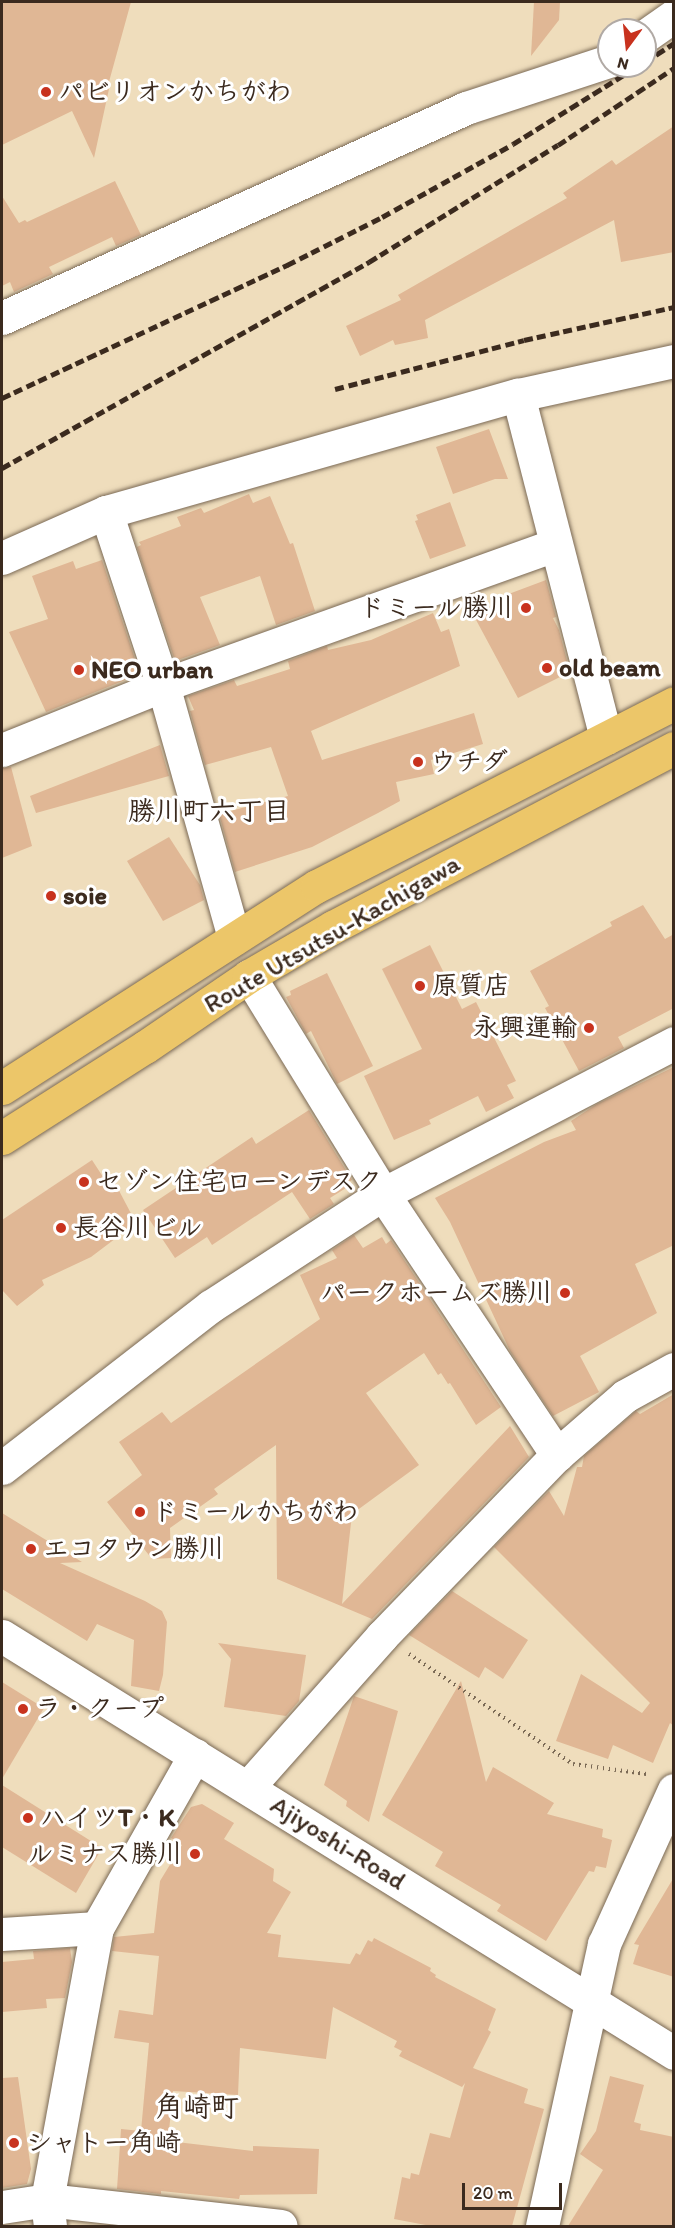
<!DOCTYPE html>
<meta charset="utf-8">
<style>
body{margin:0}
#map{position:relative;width:675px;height:2228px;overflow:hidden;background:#efddbc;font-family:Itim,"Klee One",sans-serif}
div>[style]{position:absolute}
.building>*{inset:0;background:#e0b795}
.path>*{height:4px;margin-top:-2px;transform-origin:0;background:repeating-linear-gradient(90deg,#7a6955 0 1.5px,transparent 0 6px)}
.roads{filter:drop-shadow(0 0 2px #7a6955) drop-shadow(0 0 2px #7a6955)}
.minor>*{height:33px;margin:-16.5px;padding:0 16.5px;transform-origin:16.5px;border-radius:16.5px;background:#fff}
.major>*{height:33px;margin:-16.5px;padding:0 16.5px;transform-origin:16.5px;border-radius:16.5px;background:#ecc669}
.rail>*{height:4.5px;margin-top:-2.25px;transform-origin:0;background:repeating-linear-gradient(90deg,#3b2a1e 0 9px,transparent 0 13.5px)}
.dots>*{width:16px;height:16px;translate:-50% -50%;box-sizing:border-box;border:3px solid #fff;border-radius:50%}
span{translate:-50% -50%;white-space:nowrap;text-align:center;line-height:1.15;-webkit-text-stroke:6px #fff;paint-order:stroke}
.poi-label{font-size:26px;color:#3b2a1e;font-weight:700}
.left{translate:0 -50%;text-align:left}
.right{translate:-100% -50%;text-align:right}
.street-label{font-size:26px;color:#3b2a1e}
.neighbourhood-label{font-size:27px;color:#3b2a1e;font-weight:700}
.quarter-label{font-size:28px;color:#3b2a1e;font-weight:700}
.frame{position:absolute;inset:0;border:3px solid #3b2a1e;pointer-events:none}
.north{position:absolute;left:597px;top:18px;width:60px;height:60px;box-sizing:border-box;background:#fff;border:2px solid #b1aaa5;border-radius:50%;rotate:195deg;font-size:16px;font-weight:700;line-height:24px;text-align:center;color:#3b2a1e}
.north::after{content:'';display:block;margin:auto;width:21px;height:27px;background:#c8321e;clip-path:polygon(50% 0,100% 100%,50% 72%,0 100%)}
.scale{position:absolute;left:462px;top:2183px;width:100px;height:27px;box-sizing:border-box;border:3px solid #3b2a1e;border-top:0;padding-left:8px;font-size:18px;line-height:21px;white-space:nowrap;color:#3b2a1e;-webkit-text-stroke:4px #fff;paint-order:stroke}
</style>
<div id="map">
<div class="building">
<i style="clip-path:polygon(2px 2px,131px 2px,107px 89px,109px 89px,94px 158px,72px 111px,2px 145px)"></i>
<i style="clip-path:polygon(534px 2px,560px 2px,559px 20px,531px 56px)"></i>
<i style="clip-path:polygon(674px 126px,674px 252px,621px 262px,614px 220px,425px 320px,428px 338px,395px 345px,393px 340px,360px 356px,346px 326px,401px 300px,398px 295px,567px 198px,563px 193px,612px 160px,616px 165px)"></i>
<i style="clip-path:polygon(115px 181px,141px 235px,116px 246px,112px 237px,49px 267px,53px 274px,14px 292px,10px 282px,2px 286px,2px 196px,19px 223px,25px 220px,27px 222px)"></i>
<i style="clip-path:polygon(489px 429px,508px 479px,495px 479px,453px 494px,436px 447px)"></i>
<i style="clip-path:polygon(249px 494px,253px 503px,270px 496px,290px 544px,293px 543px,315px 611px,276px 625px,260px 576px,200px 597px,220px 645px,175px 661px,137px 547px,141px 545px,139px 542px,181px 526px,177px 517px,201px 508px,204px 513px)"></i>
<i style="clip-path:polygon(450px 502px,466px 546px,430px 559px,415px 521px,418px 520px,416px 515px)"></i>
<i style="clip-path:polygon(102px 560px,140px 674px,46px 712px,9px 632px,48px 619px,32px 576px,73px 561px,76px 569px)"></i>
<i style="clip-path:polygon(546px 580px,556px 617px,553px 618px,559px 630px,570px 672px,518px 698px,475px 618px,496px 610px,493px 600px)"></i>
<i style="clip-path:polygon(433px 613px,441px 632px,449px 629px,460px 666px,311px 731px,322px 760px,474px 713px,483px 744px,431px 760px,434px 774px,396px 782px,400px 801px,378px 813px,312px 847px,235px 872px,219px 814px,288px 796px,271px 747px,205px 765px,190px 711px,194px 710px,188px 696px,234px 680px,237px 686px,290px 669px,288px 661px,327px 646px,328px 650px,371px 640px)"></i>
<i style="clip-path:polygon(160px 745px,169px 776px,36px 813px,30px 796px)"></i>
<i style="clip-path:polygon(11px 767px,32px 846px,2px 858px,2px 768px)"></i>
<i style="clip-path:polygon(169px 837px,200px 885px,204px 900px,163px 921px,127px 861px)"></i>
<i style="clip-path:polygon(643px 905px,665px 939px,674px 934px,674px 1008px,618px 1037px,624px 1048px,579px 1071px,545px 1008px,549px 1006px,530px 971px,612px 926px,610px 922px)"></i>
<i style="clip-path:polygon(430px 945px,462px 1009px,476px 1002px,516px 1081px,507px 1085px,514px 1098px,486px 1112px,478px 1096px,429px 1120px,431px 1124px,394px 1140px,364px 1076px,422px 1049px,382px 969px)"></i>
<i style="clip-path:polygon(327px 973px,373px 1066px,337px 1084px,311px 1031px,306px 1034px,286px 997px,291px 995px,290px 991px)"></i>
<i style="clip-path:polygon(674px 1067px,674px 1245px,635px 1264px,657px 1313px,580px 1356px,599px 1392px,553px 1416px,510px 1351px,450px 1222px,435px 1198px,544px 1142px,576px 1130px,571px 1121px,597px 1104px)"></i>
<i style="clip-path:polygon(309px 1110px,352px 1180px,343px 1185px,346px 1188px,330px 1198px,334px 1204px,310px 1219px,292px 1192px,212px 1245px,207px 1237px,175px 1258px,143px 1210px,252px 1137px,256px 1144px)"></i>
<i style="clip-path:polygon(92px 1160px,107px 1183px,115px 1183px,136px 1223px,91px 1257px,42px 1280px,44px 1285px,17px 1306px,2px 1290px,2px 1220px)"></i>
<i style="clip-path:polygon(354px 1235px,363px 1248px,382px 1237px,386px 1244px,391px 1240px,501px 1407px,476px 1425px,450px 1383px,448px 1384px,441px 1373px,438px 1375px,424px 1353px,366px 1393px,419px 1465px,352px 1514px,342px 1604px,510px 1426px,529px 1457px,372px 1619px,277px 1579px,276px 1445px,214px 1489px,218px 1494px,170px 1528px,171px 1558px,152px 1559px,107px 1502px,142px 1475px,119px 1442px,162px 1412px,171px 1423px,320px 1319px,300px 1275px,337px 1258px,332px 1250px)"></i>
<i style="clip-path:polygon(674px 1394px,674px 1726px,670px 1723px,653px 1763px,613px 1745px,608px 1759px,556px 1741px,581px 1674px,642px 1713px,650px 1703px,494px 1547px,549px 1491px,564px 1516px,577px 1467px,582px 1467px,584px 1456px,636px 1411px,640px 1414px)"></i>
<i style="clip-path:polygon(2px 1513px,82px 1562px,60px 1563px,145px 1601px,162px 1611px,167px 1622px,163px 1675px,159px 1691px,131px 1686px,134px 1640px,97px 1624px,87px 1641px,2px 1589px)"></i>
<i style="clip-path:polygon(452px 1591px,528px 1640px,503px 1679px,485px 1667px,479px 1678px,409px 1635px)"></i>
<i style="clip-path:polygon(218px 1643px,306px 1655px,299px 1701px,286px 1716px,224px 1707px,231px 1659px)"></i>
<i style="clip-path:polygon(461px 1681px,486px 1782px,493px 1767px,554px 1803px,547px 1814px,603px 1829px,602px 1837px,612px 1840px,606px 1868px,596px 1866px,594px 1872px,589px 1871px,546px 1941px,497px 1911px,501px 1905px,435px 1866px,443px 1852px,382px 1815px)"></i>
<i style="clip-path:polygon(2px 1682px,44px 1708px,2px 1779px)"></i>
<i style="clip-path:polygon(354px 1696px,398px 1711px,369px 1822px,346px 1806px,347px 1801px,324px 1785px)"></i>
<i style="clip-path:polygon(2px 1785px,102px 1848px,76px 1893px,2px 1847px)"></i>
<i style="clip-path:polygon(202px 1804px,234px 1823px,224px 1839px,274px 1869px,273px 1881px,291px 1892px,267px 1933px,281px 1935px,278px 1957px,350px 1964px,356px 1953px,360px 1955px,368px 1940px,372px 1942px,374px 1938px,431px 1968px,430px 1971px,436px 1975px,435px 1977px,496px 2009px,488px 2030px,491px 2032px,473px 2068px,528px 2089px,524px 2103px,544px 2109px,512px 2226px,431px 2226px,394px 2219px,402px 2177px,410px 2179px,411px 2173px,419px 2175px,430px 2133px,450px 2138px,465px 2083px,462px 2087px,399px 2056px,402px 2051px,394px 2047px,397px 2041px,333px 2007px,326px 2059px,240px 2048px,238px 2095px,173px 2091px,168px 2141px,253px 2151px,253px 2146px,319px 2149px,317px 2194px,240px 2195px,239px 2199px,161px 2191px,161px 2194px,117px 2189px,121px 2129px,141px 2131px,149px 2043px,114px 2038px,119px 2010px,153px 2015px,159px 1956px,112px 1951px,114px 1937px,154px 1933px,160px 1881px,182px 1845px,171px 1838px,191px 1807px)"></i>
<i style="clip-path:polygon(674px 1877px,674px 1977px,633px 1964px,639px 1945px,634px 1944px)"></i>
<i style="clip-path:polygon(70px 1948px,72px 1962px,65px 1998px,46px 1999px,47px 2008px,2px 2012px,2px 1962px,34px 1959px,33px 1951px)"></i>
<i style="clip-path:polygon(610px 2076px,644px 2085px,634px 2122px,641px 2124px,640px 2130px,674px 2137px,674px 2226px,568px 2226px,603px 2170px,580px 2154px,596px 2131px)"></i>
<i style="clip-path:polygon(18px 2077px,31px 2169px,27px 2184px,2px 2188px,2px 2078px)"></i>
</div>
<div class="path">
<i style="left:409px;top:1654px;width:197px;rotate:33.9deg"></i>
<i style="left:573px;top:1764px;width:74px;rotate:7.8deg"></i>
</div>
<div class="roads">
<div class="minor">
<i style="left:645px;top:36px;width:35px;rotate:-35deg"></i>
<i style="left:2px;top:318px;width:509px;rotate:-24.35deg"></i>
<i style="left:466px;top:108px;width:151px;rotate:-18.2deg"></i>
<i style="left:518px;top:395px;width:354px;rotate:75.6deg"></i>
<i style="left:106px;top:512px;width:182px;rotate:71.8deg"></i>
<i style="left:163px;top:685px;width:263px;rotate:74.3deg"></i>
<i style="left:2px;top:558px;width:114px;rotate:-23.9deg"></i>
<i style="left:106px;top:512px;width:428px;rotate:-15.9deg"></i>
<i style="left:518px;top:395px;width:160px;rotate:-12.3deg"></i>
<i style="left:2px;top:750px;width:171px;rotate:-21.9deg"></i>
<i style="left:161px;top:686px;width:418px;rotate:-19.7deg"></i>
<i style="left:249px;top:976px;width:256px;rotate:58.4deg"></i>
<i style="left:383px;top:1194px;width:314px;rotate:56.3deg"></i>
<i style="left:2px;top:1468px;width:264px;rotate:-37.8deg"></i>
<i style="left:211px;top:1306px;width:205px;rotate:-33.1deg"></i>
<i style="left:383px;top:1194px;width:328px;rotate:-27.4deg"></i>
<i style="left:2px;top:1636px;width:791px;rotate:31.82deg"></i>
<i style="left:248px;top:1787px;width:202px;rotate:-48.4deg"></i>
<i style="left:382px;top:1636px;width:252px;rotate:-46deg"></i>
<i style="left:557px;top:1455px;width:90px;rotate:-40.9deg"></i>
<i style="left:625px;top:1396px;width:56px;rotate:-28.9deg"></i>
<i style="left:2px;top:1934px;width:95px;rotate:-3.6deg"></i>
<i style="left:97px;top:1928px;width:199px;rotate:-60.5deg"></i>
<i style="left:2px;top:2207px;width:46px;rotate:-8.8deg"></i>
<i style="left:47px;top:2200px;width:235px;rotate:6.3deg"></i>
<i style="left:50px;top:2226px;width:26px;rotate:-97deg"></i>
<i style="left:47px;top:2200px;width:277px;rotate:-79.6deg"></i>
<i style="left:542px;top:2226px;width:289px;rotate:-77.6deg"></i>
<i style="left:604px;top:1944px;width:169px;rotate:-65.6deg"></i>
</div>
<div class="major">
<i style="left:2px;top:1088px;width:374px;rotate:-32.7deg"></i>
<i style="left:317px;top:886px;width:401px;rotate:-27.1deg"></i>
<i style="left:2px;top:1138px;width:169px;rotate:-32.5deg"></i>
<i style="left:145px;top:1047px;width:126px;rotate:-34.3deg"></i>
<i style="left:249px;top:976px;width:97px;rotate:-30.3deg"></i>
<i style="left:333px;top:927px;width:385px;rotate:-27.7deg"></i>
</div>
</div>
<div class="rail">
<i style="left:645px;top:62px;width:35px;rotate:-33deg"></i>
<i style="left:335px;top:389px;width:195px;rotate:-14.5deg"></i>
<i style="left:524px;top:340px;width:154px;rotate:-12.4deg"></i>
<i style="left:2px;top:398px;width:315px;rotate:-25deg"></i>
<i style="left:287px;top:265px;width:106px;rotate:-26.8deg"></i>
<i style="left:382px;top:217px;width:150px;rotate:-29.1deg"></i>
<i style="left:513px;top:144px;width:147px;rotate:-32deg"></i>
<i style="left:2px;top:468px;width:421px;rotate:-29.3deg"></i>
<i style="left:369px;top:262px;width:222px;rotate:-31.8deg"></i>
<i style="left:558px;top:145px;width:139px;rotate:-33.6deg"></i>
</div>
<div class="dots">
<i style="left:46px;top:92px;background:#c8321e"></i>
<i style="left:526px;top:608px;background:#c8321e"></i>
<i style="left:547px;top:668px;background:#c8321e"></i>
<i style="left:79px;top:670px;background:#c8321e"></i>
<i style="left:418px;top:762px;background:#c8321e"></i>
<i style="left:51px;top:896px;background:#c8321e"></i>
<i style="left:420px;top:986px;background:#c8321e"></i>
<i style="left:589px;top:1028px;background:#c8321e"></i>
<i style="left:84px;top:1182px;background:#c8321e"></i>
<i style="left:61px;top:1228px;background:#c8321e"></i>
<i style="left:565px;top:1293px;background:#c8321e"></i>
<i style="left:140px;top:1512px;background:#c8321e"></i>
<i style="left:31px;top:1549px;background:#c8321e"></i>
<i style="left:23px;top:1709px;background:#c8321e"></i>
<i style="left:28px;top:1818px;background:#c8321e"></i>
<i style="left:195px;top:1854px;background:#c8321e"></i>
<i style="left:14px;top:2143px;background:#c8321e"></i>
</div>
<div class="poi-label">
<span class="left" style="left:58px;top:92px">パビリオンかちがわ</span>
<span class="right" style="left:514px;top:608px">ドミール勝川</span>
<span class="left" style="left:559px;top:668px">old beam</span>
<span class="left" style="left:91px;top:670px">NEO urban</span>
<span class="left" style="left:430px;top:762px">ウチダ</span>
<span class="left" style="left:63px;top:896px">soie</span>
<span class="left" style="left:432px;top:986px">原質店</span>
<span class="right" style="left:577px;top:1028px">永興運輸</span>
<span class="left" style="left:96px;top:1182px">セゾン住宅ローンデスク</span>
<span class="left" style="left:73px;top:1228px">長谷川ビル</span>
<span class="right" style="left:553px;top:1293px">パークホームズ勝川</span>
<span class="left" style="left:152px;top:1512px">ドミールかちがわ</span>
<span class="left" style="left:43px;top:1549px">エコタウン勝川</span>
<span class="left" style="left:35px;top:1709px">ラ・クープ</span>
<span class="left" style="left:40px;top:1818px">ハイツT・K</span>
<span class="right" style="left:183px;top:1854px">ルミナス勝川</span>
<span class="left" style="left:26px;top:2143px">シャトー角崎</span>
</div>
<div class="street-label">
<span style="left:332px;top:934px;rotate:-30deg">Route Utsutsu-Kachigawa</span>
<span style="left:338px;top:1843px;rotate:32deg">Ajiyoshi-Road</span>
</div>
<div class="neighbourhood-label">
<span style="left:209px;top:811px">勝川町六丁目</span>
</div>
<div class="quarter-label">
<span style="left:197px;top:2106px">角崎町</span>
</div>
<div class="frame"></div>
<div class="north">N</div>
<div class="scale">20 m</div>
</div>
